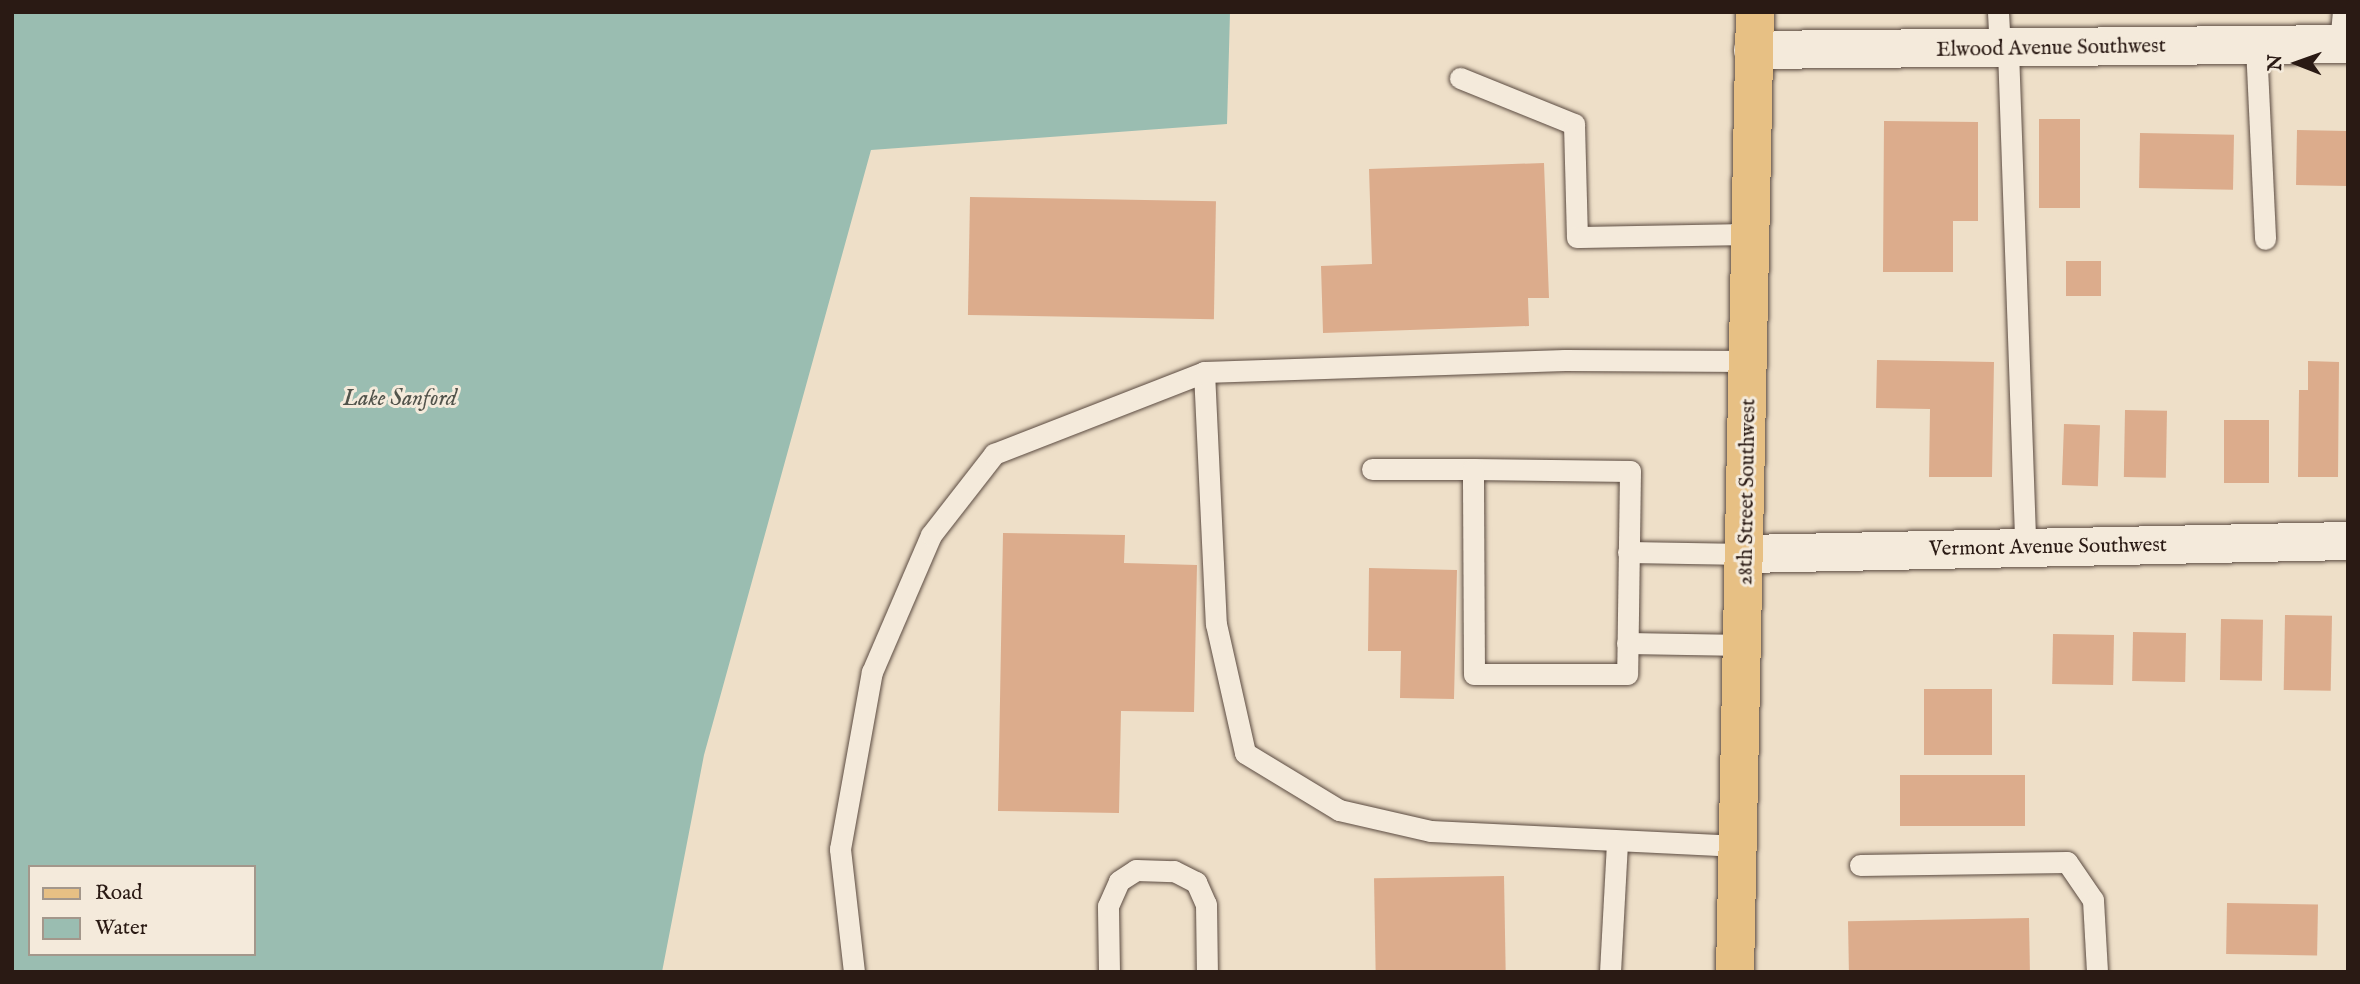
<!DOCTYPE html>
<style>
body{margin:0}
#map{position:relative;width:2360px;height:984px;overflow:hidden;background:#eedfc8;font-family:"IM FELL English",serif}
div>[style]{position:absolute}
.water>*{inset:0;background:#9abdb1}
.building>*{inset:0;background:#dcac8c;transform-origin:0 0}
.roads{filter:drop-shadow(0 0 2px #5b4b41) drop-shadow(0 0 2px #5b4b41)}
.service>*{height:21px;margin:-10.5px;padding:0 10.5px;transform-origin:10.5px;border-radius:10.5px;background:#f4eadb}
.minor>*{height:38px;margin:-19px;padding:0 19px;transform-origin:19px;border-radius:19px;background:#f4eadb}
.primary>*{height:38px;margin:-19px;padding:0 19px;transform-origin:19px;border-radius:19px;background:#e7c084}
span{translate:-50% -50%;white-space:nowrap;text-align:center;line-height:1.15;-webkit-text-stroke:6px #f4eadb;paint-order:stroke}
.street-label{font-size:21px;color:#2a1a14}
.water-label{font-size:23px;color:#51534b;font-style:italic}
.frame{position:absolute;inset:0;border:14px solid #2a1a14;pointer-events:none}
.legend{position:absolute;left:28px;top:865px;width:228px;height:91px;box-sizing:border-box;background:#f4eadb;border:2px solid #a3978b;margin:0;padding:9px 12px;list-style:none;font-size:21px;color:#2a1a14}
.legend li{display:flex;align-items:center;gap:14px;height:35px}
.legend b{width:35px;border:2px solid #a3978b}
.north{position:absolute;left:2262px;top:28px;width:70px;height:70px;-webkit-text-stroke:5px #f4eadb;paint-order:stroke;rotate:271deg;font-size:19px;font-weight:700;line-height:28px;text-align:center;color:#2a1a14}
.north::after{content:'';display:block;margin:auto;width:24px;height:32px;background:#2a1a14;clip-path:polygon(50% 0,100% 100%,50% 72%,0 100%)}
</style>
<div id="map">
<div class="water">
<i style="clip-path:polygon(evenodd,12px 12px,1230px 12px,1227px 124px,871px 150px,704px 755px,662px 972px,12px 972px,12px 12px,30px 867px,254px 867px,254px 954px,30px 954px,30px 867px)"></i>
</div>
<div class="building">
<i style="left:2039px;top:119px;width:41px;height:89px"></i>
<i style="clip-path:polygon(1884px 121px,1978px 122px,1978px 221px,1953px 221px,1953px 272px,1883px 272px)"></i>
<i style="left:2297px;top:130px;width:51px;height:55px;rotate:1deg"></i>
<i style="left:2140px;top:133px;width:94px;height:55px;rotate:1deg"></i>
<i style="clip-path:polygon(1544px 163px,1549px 298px,1528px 298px,1529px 326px,1323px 333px,1321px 266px,1372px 264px,1369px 169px)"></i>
<i style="left:970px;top:197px;width:246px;height:118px;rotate:1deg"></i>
<i style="left:2066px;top:261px;width:35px;height:35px"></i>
<i style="clip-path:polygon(1877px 360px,1994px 362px,1992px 477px,1929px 477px,1930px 409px,1876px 408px)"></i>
<i style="clip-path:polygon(2308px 361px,2339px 362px,2338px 477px,2298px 477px,2299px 390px,2308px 390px)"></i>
<i style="left:2125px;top:410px;width:42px;height:67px;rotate:1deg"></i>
<i style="left:2224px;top:420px;width:45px;height:63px"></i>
<i style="left:2064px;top:424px;width:36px;height:61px;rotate:2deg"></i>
<i style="clip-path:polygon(1003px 533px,1125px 535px,1124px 563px,1197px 565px,1194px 712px,1121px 711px,1119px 813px,998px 811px)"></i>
<i style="clip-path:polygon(1369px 568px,1457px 570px,1454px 699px,1400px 698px,1401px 651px,1368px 651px)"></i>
<i style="left:2285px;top:615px;width:47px;height:75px;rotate:1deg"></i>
<i style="left:2221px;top:619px;width:42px;height:61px;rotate:1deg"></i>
<i style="left:2133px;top:632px;width:53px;height:49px;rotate:1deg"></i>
<i style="left:2053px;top:634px;width:61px;height:50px;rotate:1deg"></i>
<i style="left:1924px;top:689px;width:68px;height:66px"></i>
<i style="left:1900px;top:775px;width:125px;height:51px"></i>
<i style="left:1504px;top:876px;width:96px;height:130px;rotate:89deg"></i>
<i style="left:2227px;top:903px;width:91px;height:51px;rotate:1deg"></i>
<i style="left:2029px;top:918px;width:54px;height:181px;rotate:89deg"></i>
</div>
<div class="roads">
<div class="service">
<i style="left:1998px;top:12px;width:38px;rotate:87deg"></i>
<i style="left:2340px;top:45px;width:33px;rotate:-85deg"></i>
<i style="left:2256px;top:46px;width:193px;rotate:87.3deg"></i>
<i style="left:2008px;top:50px;width:499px;rotate:88deg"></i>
<i style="left:1460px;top:78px;width:123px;rotate:22deg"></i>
<i style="left:1574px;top:124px;width:113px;rotate:88.5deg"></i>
<i style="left:1577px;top:237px;width:174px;rotate:-1deg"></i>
<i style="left:1204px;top:372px;width:252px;rotate:87.3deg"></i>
<i style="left:1216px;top:624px;width:132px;rotate:77.3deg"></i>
<i style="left:1245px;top:753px;width:110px;rotate:31.2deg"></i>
<i style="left:1339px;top:810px;width:94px;rotate:12.9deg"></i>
<i style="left:1431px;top:831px;width:308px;rotate:2.8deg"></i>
<i style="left:1372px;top:469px;width:101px"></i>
<i style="left:1473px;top:469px;width:157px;rotate:0.7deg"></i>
<i style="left:1630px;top:471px;width:203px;rotate:90.8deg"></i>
<i style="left:1627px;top:674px;width:153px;rotate:180deg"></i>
<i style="left:1474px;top:674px;width:205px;rotate:-90.3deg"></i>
<i style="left:1628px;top:552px;width:119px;rotate:1deg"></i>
<i style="left:1627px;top:643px;width:118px;rotate:1deg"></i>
<i style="left:1860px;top:865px;width:207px;rotate:-0.8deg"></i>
<i style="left:2067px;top:862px;width:46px;rotate:55.6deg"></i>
<i style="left:2093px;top:900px;width:72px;rotate:86.8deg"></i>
<i style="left:854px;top:972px;width:124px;rotate:-96.5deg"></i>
<i style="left:840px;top:849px;width:180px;rotate:-79.8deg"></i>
<i style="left:872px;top:672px;width:149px;rotate:-66.7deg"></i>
<i style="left:931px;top:535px;width:103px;rotate:-52.1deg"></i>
<i style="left:994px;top:454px;width:225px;rotate:-21.3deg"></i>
<i style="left:1204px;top:372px;width:361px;rotate:-1.9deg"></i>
<i style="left:1565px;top:360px;width:185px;rotate:0.3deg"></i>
<i style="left:1109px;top:972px;width:66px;rotate:-90.9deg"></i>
<i style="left:1108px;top:906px;width:27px;rotate:-66deg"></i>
<i style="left:1119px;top:881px;width:20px;rotate:-33deg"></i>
<i style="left:1136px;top:870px;width:38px;rotate:2deg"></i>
<i style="left:1174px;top:871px;width:25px;rotate:27deg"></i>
<i style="left:1196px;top:882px;width:24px;rotate:66deg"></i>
<i style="left:1206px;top:904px;width:68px;rotate:89.2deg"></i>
<i style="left:1610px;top:972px;width:131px;rotate:-86.9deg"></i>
</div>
<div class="minor">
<i style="left:1753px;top:50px;width:595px;rotate:-0.58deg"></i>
<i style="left:1747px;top:554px;width:601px;rotate:-1.24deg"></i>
</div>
<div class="primary">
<i style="left:1735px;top:972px;width:960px;rotate:-88.81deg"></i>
</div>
</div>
<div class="street-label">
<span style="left:2051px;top:49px;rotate:-1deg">Elwood Avenue Southwest</span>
<span style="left:1748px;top:492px;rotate:-89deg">28th Street Southwest</span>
<span style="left:2048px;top:548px;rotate:-1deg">Vermont Avenue Southwest</span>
</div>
<div class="water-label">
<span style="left:400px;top:399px">Lake Sanford</span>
</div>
<div class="frame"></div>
<ul class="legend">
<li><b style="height:9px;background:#e7c084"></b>Road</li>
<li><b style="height:19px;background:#9abdb1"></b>Water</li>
</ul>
<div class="north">N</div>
</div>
